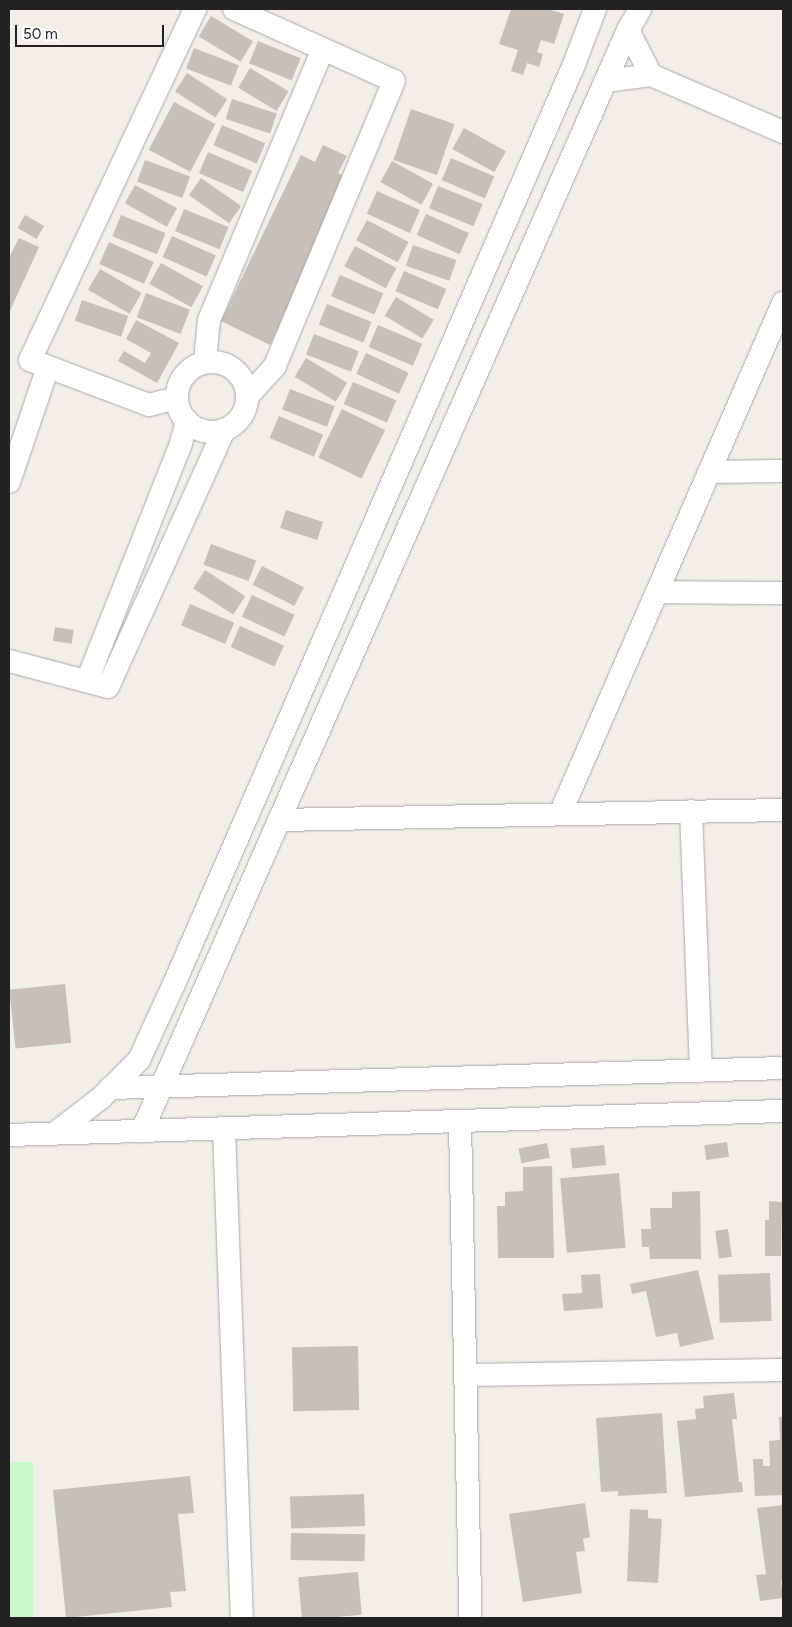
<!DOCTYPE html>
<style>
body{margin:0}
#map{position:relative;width:792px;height:1627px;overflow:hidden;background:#f2efe9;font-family:Figtree,sans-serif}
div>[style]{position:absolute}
.park>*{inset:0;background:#c8facc;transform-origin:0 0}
.building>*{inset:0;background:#c7bfb8;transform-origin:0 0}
.roads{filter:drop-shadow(0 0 1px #a9a9a9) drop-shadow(0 0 1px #a9a9a9)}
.street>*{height:22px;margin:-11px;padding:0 11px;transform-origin:11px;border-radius:11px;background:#fff}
.street>.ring{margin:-11px;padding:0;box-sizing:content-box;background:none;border:22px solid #fff;border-radius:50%}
span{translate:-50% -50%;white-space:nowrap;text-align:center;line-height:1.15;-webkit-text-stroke:5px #fff;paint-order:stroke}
.frame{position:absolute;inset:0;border:10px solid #222;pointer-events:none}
.scale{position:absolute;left:15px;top:25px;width:149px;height:22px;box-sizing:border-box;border:2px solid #222;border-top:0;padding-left:6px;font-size:15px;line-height:18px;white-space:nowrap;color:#222;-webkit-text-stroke:4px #fff;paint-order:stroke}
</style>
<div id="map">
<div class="park">
<i style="left:33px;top:1462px;width:156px;height:24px;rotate:90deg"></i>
</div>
<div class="building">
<i style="clip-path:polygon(511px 9px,548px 9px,564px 14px,554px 44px,541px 40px,537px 52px,543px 54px,539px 67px,527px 63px,523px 75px,511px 71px,518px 50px,499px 44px)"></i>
<i style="left:211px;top:16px;width:49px;height:24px;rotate:31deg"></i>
<i style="left:258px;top:41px;width:46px;height:24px;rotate:22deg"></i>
<i style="left:194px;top:48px;width:48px;height:22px;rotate:21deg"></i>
<i style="left:250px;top:68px;width:45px;height:23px;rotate:31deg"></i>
<i style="left:187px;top:73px;width:48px;height:22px;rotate:33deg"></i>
<i style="left:232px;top:99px;width:47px;height:21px;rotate:18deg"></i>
<i style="left:174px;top:102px;width:47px;height:54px;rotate:28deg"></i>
<i style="left:411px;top:109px;width:46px;height:54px;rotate:19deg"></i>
<i style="left:222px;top:125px;width:47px;height:22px;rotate:23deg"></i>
<i style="left:464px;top:128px;width:48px;height:24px;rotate:29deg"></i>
<i style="clip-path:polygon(323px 145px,347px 156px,338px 173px,351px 179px,270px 345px,221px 321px,301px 155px,315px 162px)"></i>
<i style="left:208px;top:152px;width:48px;height:23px;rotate:23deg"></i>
<i style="left:451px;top:158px;width:47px;height:24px;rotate:23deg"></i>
<i style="left:145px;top:160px;width:48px;height:23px;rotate:20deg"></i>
<i style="left:392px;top:161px;width:47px;height:24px;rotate:29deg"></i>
<i style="left:201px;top:178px;width:49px;height:21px;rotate:35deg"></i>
<i style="left:135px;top:185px;width:48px;height:21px;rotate:29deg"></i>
<i style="left:438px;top:186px;width:48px;height:24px;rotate:22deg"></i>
<i style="left:377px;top:191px;width:47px;height:25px;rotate:24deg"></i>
<i style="left:184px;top:209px;width:48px;height:24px;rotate:22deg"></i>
<i style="left:426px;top:214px;width:47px;height:23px;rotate:24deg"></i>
<i style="left:25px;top:215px;width:22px;height:15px;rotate:30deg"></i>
<i style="left:121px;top:215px;width:48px;height:23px;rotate:22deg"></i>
<i style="left:367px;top:220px;width:47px;height:23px;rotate:28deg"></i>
<i style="left:172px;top:236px;width:48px;height:23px;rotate:24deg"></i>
<i style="clip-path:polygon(19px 238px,39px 247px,9px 313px,9px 258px)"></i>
<i style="left:109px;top:242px;width:49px;height:24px;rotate:24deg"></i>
<i style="left:413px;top:245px;width:46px;height:22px;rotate:19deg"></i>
<i style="left:355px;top:246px;width:47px;height:23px;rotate:28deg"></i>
<i style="left:161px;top:263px;width:48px;height:24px;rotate:29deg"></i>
<i style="left:100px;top:269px;width:48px;height:24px;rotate:30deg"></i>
<i style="left:404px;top:271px;width:46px;height:22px;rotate:23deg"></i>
<i style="left:340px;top:275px;width:47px;height:23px;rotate:23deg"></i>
<i style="left:146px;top:293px;width:47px;height:26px;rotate:21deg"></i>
<i style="left:396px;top:297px;width:44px;height:22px;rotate:31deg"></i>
<i style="left:82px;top:300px;width:49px;height:22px;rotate:19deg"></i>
<i style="left:327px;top:304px;width:48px;height:22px;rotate:22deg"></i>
<i style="clip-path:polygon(136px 320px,179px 343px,157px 383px,118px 361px,124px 351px,145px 363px,151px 353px,126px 339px)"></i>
<i style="left:378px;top:325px;width:48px;height:24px;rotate:23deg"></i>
<i style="left:314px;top:334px;width:48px;height:22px;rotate:21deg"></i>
<i style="left:366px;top:353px;width:47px;height:23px;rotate:25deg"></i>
<i style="left:306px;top:358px;width:48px;height:22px;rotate:31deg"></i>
<i style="left:353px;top:382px;width:47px;height:24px;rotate:23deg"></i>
<i style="left:290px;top:389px;width:48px;height:22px;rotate:21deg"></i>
<i style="left:342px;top:409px;width:48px;height:54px;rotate:26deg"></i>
<i style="left:279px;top:416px;width:48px;height:24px;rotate:23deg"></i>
<i style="left:286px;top:510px;width:39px;height:19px;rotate:18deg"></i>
<i style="left:211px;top:544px;width:48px;height:22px;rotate:20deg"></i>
<i style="left:262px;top:566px;width:47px;height:21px;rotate:27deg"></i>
<i style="left:205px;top:570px;width:48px;height:22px;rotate:33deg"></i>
<i style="left:252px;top:595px;width:47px;height:24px;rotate:25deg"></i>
<i style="left:190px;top:604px;width:48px;height:23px;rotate:23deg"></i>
<i style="left:240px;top:626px;width:48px;height:23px;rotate:24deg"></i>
<i style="left:55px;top:627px;width:19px;height:14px;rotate:9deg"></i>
<i style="left:65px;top:984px;width:59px;height:56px;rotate:84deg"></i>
<i style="left:727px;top:1142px;width:15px;height:23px;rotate:82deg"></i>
<i style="left:547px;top:1143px;width:15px;height:29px;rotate:79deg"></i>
<i style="left:604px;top:1145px;width:20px;height:34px;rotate:84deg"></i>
<i style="clip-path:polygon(552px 1166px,554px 1258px,498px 1258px,497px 1206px,505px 1206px,505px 1192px,523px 1191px,523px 1167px)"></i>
<i style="left:619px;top:1173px;width:75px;height:59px;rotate:85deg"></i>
<i style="clip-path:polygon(700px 1191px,701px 1259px,650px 1259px,649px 1247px,642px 1247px,641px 1229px,651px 1229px,650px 1208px,672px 1208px,672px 1192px)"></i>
<i style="clip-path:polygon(769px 1201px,782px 1202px,781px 1256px,765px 1256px,765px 1220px,769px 1220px)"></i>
<i style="left:728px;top:1229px;width:28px;height:13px;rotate:82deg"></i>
<i style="clip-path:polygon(698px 1270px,714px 1339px,680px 1347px,677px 1333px,656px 1337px,646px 1291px,632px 1294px,630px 1284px)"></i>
<i style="left:770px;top:1273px;width:48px;height:52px;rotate:88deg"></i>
<i style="clip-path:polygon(600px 1274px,603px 1308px,564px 1311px,562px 1294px,582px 1293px,581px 1275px)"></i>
<i style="left:358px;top:1346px;width:64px;height:66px;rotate:89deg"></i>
<i style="clip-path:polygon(734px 1393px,737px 1419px,732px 1419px,739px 1482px,742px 1482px,743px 1492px,685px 1497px,677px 1421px,696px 1419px,695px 1409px,704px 1408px,703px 1396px)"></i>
<i style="clip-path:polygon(662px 1413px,667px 1493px,618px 1496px,618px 1491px,601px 1492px,596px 1418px)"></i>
<i style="clip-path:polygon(779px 1417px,783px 1417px,783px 1495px,755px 1496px,753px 1459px,763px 1459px,763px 1466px,770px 1466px,769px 1441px,780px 1440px)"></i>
<i style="clip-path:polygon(190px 1476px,194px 1513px,178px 1514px,186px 1591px,170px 1592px,172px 1607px,66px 1618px,53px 1490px)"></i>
<i style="left:364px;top:1494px;width:32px;height:74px;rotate:88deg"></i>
<i style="clip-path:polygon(585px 1503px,590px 1537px,583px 1539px,585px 1551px,576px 1552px,582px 1593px,523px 1602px,509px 1514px)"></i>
<i style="clip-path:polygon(783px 1505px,783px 1581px,781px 1581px,783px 1598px,760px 1601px,756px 1575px,766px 1574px,757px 1508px)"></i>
<i style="clip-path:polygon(630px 1509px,648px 1510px,648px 1518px,662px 1519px,658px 1583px,627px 1581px)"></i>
<i style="left:291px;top:1533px;width:74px;height:27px;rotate:1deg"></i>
<i style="left:358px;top:1572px;width:43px;height:60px;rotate:85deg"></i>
</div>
<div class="roads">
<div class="street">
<i style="left:234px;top:9px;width:175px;rotate:24.2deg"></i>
<i style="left:394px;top:81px;width:309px;rotate:112.7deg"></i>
<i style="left:275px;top:366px;width:40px;rotate:132deg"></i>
<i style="left:628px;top:30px;width:51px;rotate:62.9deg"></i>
<i style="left:606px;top:81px;width:45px;rotate:-7.6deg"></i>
<i style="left:651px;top:75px;width:144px;rotate:23.4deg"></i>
<i style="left:205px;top:361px;width:41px;rotate:-84.4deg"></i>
<i style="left:209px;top:320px;width:294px;rotate:-67.2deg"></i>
<i class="ring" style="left:177px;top:362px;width:48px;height:48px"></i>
<i style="left:177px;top:398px;width:29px;rotate:166deg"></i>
<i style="left:149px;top:405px;width:127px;rotate:-159.3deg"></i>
<i style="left:30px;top:360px;width:388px;rotate:-64.8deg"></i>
<i style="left:709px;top:472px;width:74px;rotate:-0.8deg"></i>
<i style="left:9px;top:482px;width:121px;rotate:-71.3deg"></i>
<i style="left:657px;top:592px;width:126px;rotate:0.5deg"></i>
<i style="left:9px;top:661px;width:102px;rotate:14.7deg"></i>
<i style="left:108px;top:687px;width:282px;rotate:-65.7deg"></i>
<i style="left:87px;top:681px;width:256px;rotate:-68.4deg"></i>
<i style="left:181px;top:443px;width:23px;rotate:-75deg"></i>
<i style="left:691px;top:811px;width:260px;rotate:87.8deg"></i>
<i style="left:560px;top:814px;width:558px;rotate:-66.42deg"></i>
<i style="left:279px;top:820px;width:504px;rotate:-1.14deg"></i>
<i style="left:110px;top:1088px;width:673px;rotate:-1.7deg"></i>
<i style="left:460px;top:1122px;width:496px;rotate:88.8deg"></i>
<i style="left:224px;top:1130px;width:488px;rotate:87.9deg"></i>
<i style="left:142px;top:1131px;width:1203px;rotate:-66.18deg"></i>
<i style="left:628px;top:30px;width:24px;rotate:-60deg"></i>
<i style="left:54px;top:1134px;width:59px;rotate:-37.5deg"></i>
<i style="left:101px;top:1098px;width:54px;rotate:-45deg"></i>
<i style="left:139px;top:1060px;width:84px;rotate:-65.3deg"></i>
<i style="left:174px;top:984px;width:1000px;rotate:-66.49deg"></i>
<i style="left:573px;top:67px;width:62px;rotate:-69.2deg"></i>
<i style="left:9px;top:1135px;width:774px;rotate:-1.78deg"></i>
<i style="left:465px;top:1375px;width:318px;rotate:-0.9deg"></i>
</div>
</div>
<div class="frame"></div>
<div class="scale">50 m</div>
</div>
